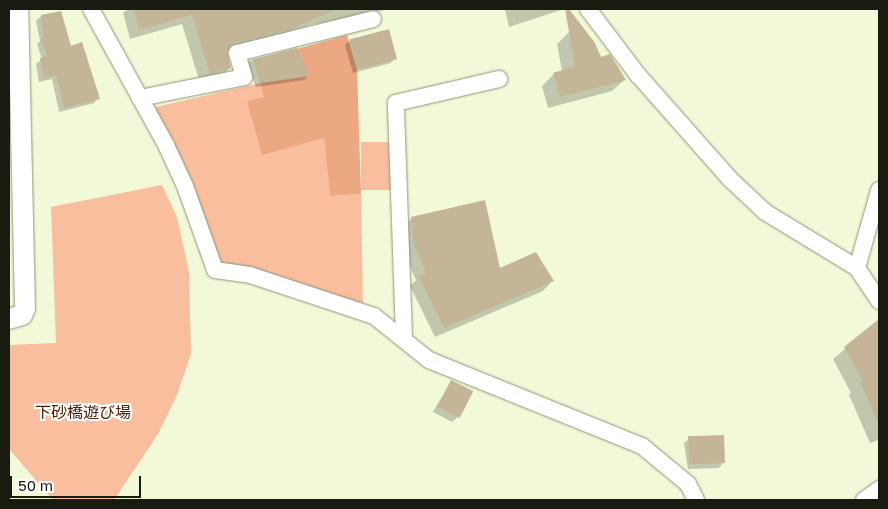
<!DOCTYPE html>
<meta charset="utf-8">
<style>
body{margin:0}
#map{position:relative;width:888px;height:509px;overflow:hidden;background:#f1f9d9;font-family:"Golos Text","Noto Sans JP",sans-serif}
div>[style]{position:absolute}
.green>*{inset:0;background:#f9be9d;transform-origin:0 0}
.forest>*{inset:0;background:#eba881}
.shadow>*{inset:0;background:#0003}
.building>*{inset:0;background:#c4b598;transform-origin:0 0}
.roads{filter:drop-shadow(0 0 1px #8d9476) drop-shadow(0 0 1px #8d9476)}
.minor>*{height:16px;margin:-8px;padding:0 8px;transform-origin:8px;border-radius:8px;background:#fff}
.tertiary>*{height:20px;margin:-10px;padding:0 10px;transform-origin:10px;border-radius:10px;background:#fff}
span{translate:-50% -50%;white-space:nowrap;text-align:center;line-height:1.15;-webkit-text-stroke:4px #fff;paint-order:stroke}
.park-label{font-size:16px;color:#4c2205}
.frame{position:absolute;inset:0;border:10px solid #181b10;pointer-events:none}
.scale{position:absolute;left:10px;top:476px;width:131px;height:22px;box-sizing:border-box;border:2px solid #181b10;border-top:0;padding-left:6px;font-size:15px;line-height:18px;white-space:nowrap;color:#181b10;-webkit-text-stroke:4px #fff;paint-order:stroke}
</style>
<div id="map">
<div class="green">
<i style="clip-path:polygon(260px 83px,265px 97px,247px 102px,324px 138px,330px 196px,361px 194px,363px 308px,219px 268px,147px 109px)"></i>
<i style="left:361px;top:142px;width:30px;height:48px"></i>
<i style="clip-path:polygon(162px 185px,177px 217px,189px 272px,191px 354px,177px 395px,158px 434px,114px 500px,53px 500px,9px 449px,9px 345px,56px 343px,51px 207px)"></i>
</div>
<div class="forest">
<i style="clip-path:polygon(347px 35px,357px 69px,361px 194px,330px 196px,324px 138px,262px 155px,247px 101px,264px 97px,260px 83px,297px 49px)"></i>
</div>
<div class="shadow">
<i style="clip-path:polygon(128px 9px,390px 9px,310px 25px,227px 52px,230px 68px,220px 78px,200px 83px,182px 24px,130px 39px,123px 13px)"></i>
<i style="clip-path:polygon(505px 9px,564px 9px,509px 27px)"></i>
<i style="clip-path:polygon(60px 13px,70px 48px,98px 98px,94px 103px,59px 112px,52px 79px,39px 82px,36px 64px,42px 59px,37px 44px,40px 41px,36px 21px,41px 16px)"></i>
<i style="clip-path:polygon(569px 32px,624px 80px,612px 91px,548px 108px,542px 86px,554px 74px,562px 71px,557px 44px)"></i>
<i style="clip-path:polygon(349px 41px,395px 58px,391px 63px,353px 73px,345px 45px)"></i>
<i style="clip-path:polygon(296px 50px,308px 75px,304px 80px,256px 87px,247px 65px,250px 61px)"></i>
<i style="clip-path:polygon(412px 218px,499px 270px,552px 281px,543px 291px,435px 337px,410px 286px,416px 280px,404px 253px,402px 228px)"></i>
<i style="clip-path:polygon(875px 324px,879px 331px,876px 352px,879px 358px,879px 440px,870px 443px,849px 395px,851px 393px,833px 359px)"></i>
<i style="clip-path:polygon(451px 381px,457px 418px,452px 422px,433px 412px)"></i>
<i style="clip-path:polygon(689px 439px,723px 463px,719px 468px,688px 469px,684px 443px)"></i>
</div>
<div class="building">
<i style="clip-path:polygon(134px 9px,335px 9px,335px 10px,288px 30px,234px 43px,227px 51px,231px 68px,210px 74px,192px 15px,139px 30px)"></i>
<i style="clip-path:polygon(565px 9px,569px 9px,595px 43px,601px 57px,610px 54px,626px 80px,560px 97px,553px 73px,575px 66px)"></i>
<i style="clip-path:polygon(61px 11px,71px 46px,82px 42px,100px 99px,64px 108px,56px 75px,44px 79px,40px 58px,47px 56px,41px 38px,44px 38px,41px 15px)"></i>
<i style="left:389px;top:29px;width:31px;height:41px;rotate:75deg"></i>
<i style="clip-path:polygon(297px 48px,310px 76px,260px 83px,253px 60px,250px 60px)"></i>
<i style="clip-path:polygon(485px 200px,500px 268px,536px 252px,554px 281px,444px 328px,419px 276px,426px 273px,413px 243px,411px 217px)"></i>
<i style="clip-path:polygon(879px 319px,879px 425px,860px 382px,863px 381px,844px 347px)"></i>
<i style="left:451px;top:380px;width:25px;height:30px;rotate:27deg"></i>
<i style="left:724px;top:435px;width:28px;height:36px;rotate:88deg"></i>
</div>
<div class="roads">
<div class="minor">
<i style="left:91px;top:9px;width:155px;rotate:61.1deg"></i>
<i style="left:166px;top:145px;width:45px;rotate:65.1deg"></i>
<i style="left:185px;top:186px;width:89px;rotate:70.3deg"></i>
<i style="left:215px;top:270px;width:35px;rotate:8deg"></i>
<i style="left:250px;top:275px;width:131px;rotate:18.3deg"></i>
<i style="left:374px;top:316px;width:70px;rotate:38.7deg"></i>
<i style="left:429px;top:360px;width:230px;rotate:22deg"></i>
<i style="left:642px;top:446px;width:60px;rotate:39.6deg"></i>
<i style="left:688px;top:484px;width:18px;rotate:63deg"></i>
<i style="left:588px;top:9px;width:83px;rotate:52.9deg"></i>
<i style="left:638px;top:75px;width:139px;rotate:48.5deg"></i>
<i style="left:730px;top:179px;width:48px;rotate:43.3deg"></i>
<i style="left:765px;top:212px;width:108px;rotate:31.3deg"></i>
<i style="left:857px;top:268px;width:40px;rotate:56deg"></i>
<i style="left:140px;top:98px;width:106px;rotate:-11.4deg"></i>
<i style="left:244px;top:77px;width:25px;rotate:-106deg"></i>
<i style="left:237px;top:53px;width:140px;rotate:-14deg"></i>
<i style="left:857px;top:268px;width:81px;rotate:-74.2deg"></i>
<i style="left:404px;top:337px;width:234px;rotate:-92deg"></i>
<i style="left:396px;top:103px;width:106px;rotate:-13.1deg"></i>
<i style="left:864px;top:500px;width:19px;rotate:-36deg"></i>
</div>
<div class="tertiary">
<i style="left:9px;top:319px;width:14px;rotate:-17deg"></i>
<i style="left:22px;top:315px;width:8px;rotate:-67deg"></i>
<i style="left:25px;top:308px;width:299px;rotate:-91.3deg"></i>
</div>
</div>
<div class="park-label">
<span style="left:83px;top:412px">下砂橋遊び場</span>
</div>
<div class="frame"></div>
<div class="scale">50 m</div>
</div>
